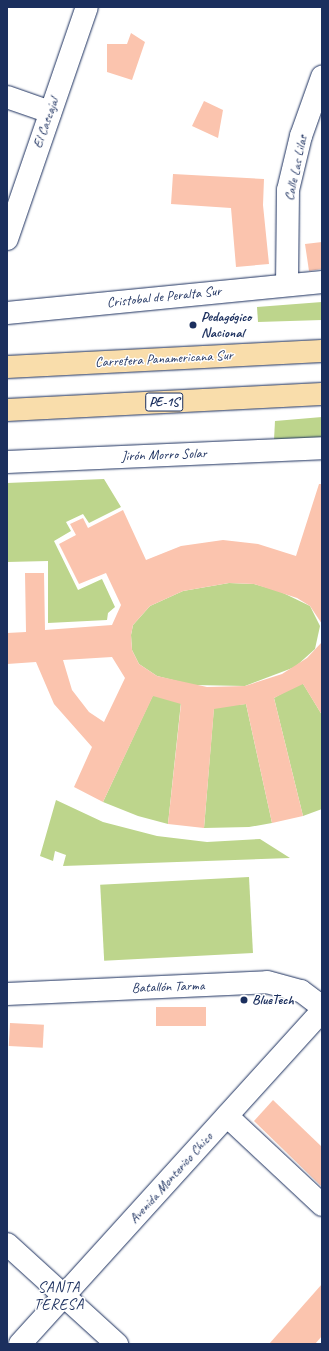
<!DOCTYPE html>
<meta charset="utf-8">
<style>
body{margin:0}
#map{position:relative;width:329px;height:1351px;overflow:hidden;background:#fff;font-family:Caveat,sans-serif}
div>[style]{position:absolute}
.green>*{inset:0;background:#bdd58c;transform-origin:0 0}
.building>*{inset:0;background:#fbc4ae;transform-origin:0 0}
.roads{filter:drop-shadow(0 0 1px #1b2f5e) drop-shadow(0 0 1px #1b2f5e)}
.minor>*{height:22px;margin:-11px;padding:0 11px;transform-origin:11px;border-radius:11px;background:#fff}
.highway>*{height:22px;margin:-11px;padding:0 11px;transform-origin:11px;border-radius:11px;background:#f9ddab}
.dots>*{width:11px;height:11px;translate:-50% -50%;box-sizing:border-box;border:2px solid #fff;border-radius:50%}
span{translate:-50% -50%;white-space:nowrap;text-align:center;line-height:1.15;-webkit-text-stroke:3px #fff;paint-order:stroke}
.shield-label span{padding:1px 3px;background:#fff;border:1px solid;border-radius:3px;-webkit-text-stroke-width:0}
.shield-label{font-size:13px;color:#1b2f5e;font-weight:700}
.street-label{font-size:14px;color:#1b2f5e}
.poi-label{font-size:14px;color:#1b2f5e;font-weight:700}
.left{translate:0 -50%;text-align:left}
.neighbourhood-label{font-size:15px;color:#1b2f5e;letter-spacing:1px}
.frame{position:absolute;inset:0;border:8px solid #1b2f5e;pointer-events:none}
</style>
<div id="map">
<div class="green">
<i style="clip-path:polygon(322px 302px,322px 320px,258px 322px,257px 307px)"></i>
<i style="clip-path:polygon(322px 417px,322px 438px,274px 440px,275px 421px)"></i>
<i style="clip-path:polygon(104px 479px,121px 507px,89px 523px,83px 514px,66px 522px,71px 531px,54px 541px,78px 590px,102px 579px,115px 607px,108px 613px,107px 620px,48px 623px,48px 561px,7px 562px,7px 483px)"></i>
<i style="clip-path:polygon(229px 583px,254px 584px,279px 591px,310px 606px,320px 626px,315px 649px,295px 667px,245px 686px,193px 685px,157px 676px,139px 664px,132px 650px,131px 635px,133px 625px,150px 606px,183px 591px)"></i>
<i style="clip-path:polygon(302px 682px,322px 715px,322px 809px,303px 816px,274px 698px)"></i>
<i style="clip-path:polygon(153px 695px,181px 702px,168px 824px,138px 816px,103px 802px)"></i>
<i style="clip-path:polygon(246px 704px,272px 823px,249px 827px,204px 828px,214px 707px)"></i>
<i style="clip-path:polygon(56px 800px,103px 822px,157px 836px,207px 842px,260px 839px,290px 858px,63px 866px,66px 855px,55px 851px,53px 861px,40px 856px)"></i>
<i style="left:249px;top:877px;width:76px;height:149px;rotate:87deg"></i>
</div>
<div class="building">
<i style="clip-path:polygon(131px 33px,145px 42px,132px 80px,107px 72px,107px 44px,127px 44px)"></i>
<i style="clip-path:polygon(204px 101px,223px 110px,218px 138px,192px 126px)"></i>
<i style="clip-path:polygon(173px 174px,264px 179px,263px 205px,269px 264px,236px 267px,231px 208px,171px 204px)"></i>
<i style="clip-path:polygon(322px 242px,322px 269px,309px 271px,305px 244px)"></i>
<i style="clip-path:polygon(evenodd,319px 484px,322px 484px,322px 624px,310px 606px,297px 598px,254px 584px,229px 583px,183px 591px,150px 606px,133px 625px,131px 635px,132px 650px,139px 664px,157px 676px,207px 687px,245px 686px,282px 674px,307px 658px,322px 642px,322px 715px,303px 684px,274px 698px,303px 816px,272px 823px,246px 704px,214px 709px,204px 828px,168px 824px,181px 704px,153px 696px,103px 802px,74px 787px,92px 747px,54px 704px,36px 662px,7px 664px,7px 633px,26px 632px,25px 573px,44px 573px,45px 630px,112px 625px,121px 605px,106px 573px,79px 584px,59px 544px,76px 535px,70px 524px,83px 518px,88px 528px,123px 510px,146px 560px,181px 546px,223px 540px,258px 544px,296px 556px,319px 484px,112px 657px,125px 678px,104px 722px,89px 712px,72px 690px,63px 660px,112px 657px)"></i>
<i style="left:206px;top:1007px;width:19px;height:50px;rotate:90deg"></i>
<i style="left:10px;top:1023px;width:34px;height:23px;rotate:3deg"></i>
<i style="clip-path:polygon(273px 1100px,322px 1147px,322px 1187px,254px 1121px)"></i>
<i style="clip-path:polygon(322px 1284px,322px 1336px,315px 1344px,269px 1344px)"></i>
</div>
<div class="roads">
<div class="minor">
<i style="left:7px;top:97px;width:46px;rotate:19.2deg"></i>
<i style="left:7px;top:239px;width:245px;rotate:-71deg"></i>
<i style="left:287px;top:285px;width:95px;rotate:-89.4deg"></i>
<i style="left:288px;top:190px;width:56px;rotate:-76.5deg"></i>
<i style="left:301px;top:136px;width:63px;rotate:-70.4deg"></i>
<i style="left:7px;top:313px;width:317px;rotate:-5.6deg"></i>
<i style="left:7px;top:462px;width:315px;rotate:-2.5deg"></i>
<i style="left:7px;top:994px;width:260px;rotate:-2.6deg"></i>
<i style="left:267px;top:982px;width:35px;rotate:15deg"></i>
<i style="left:301px;top:991px;width:26px;rotate:37deg"></i>
<i style="left:227px;top:1116px;width:130px;rotate:43.1deg"></i>
<i style="left:7px;top:1244px;width:149px;rotate:42.3deg"></i>
<i style="left:20px;top:1344px;width:450px;rotate:-47.8deg"></i>
</div>
<div class="highway">
<i style="left:7px;top:367px;width:315px;rotate:-2.9deg"></i>
<i style="left:7px;top:410px;width:315px;rotate:-2.9deg"></i>
</div>
</div>
<div class="dots">
<i style="left:193px;top:325px;background:#1b2f5e"></i>
<i style="left:244px;top:1000px;background:#1b2f5e"></i>
</div>
<div class="shield-label">
<span style="left:164px;top:402px">PE-1S</span>
</div>
<div class="street-label">
<span style="left:46px;top:123px;rotate:-71deg">El Cascajal</span>
<span style="left:296px;top:168px;rotate:-78deg">Calle Las Lilas</span>
<span style="left:164px;top:297px;rotate:-6deg">Cristobal de Peralta Sur</span>
<span style="left:164px;top:359px;rotate:-3deg">Carretera Panamericana Sur</span>
<span style="left:164px;top:455px;rotate:-2deg">Jirón Morro Solar</span>
<span style="left:168px;top:987px;rotate:-2deg">Batallón Tarma</span>
<span style="left:171px;top:1178px;rotate:-48deg">Avenida Monterico Chico</span>
</div>
<div class="poi-label">
<span class="left" style="left:201px;top:325px">Pedagógico<br>Nacional</span>
<span class="left" style="left:252px;top:1000px">BlueTech</span>
</div>
<div class="neighbourhood-label">
<span style="left:59px;top:1296px">SANTA<br>TERESA</span>
</div>
<div class="frame"></div>
</div>
